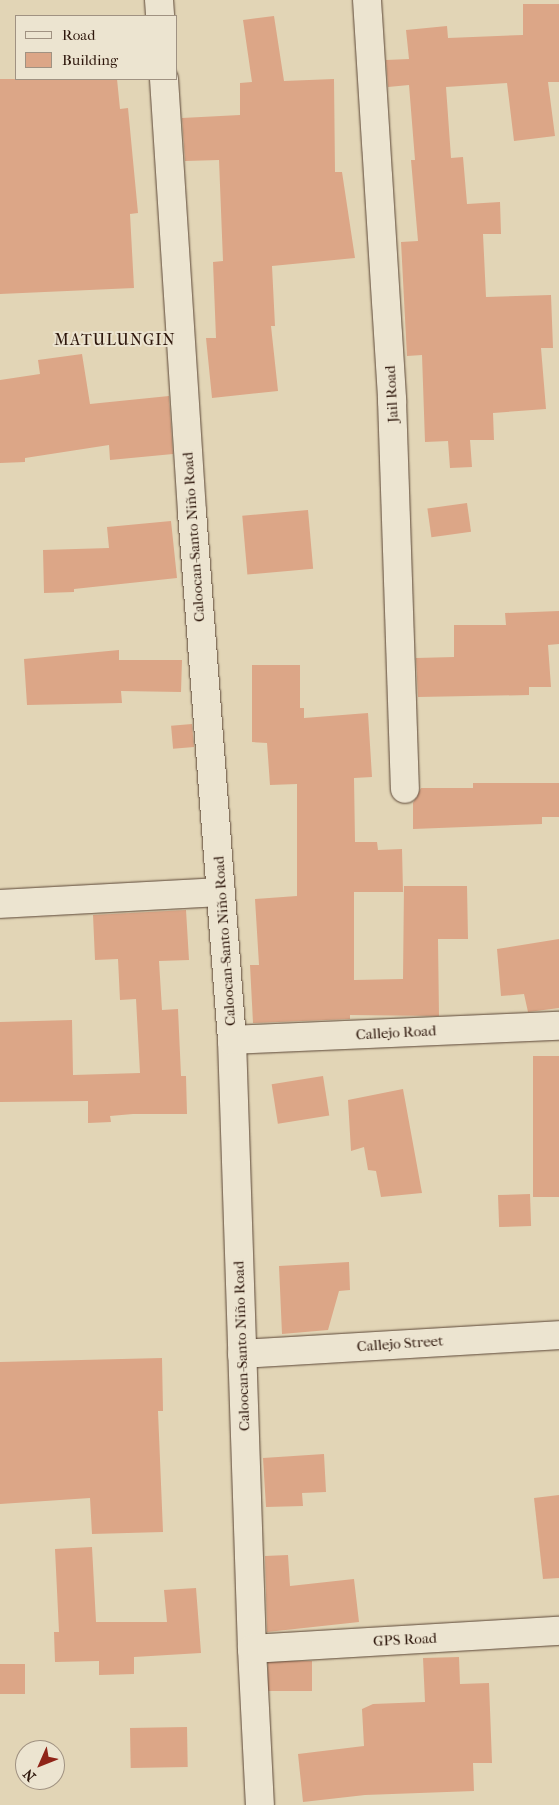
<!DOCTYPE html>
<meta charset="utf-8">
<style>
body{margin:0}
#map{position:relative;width:559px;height:1805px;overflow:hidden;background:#e2d5b6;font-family:"IM FELL French Canon",serif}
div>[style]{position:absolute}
.building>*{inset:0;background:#dca687;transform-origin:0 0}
.roads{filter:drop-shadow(0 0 1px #5b4636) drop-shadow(0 0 1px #5b4636)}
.minor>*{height:28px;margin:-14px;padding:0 14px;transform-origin:14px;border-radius:14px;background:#ece4d0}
span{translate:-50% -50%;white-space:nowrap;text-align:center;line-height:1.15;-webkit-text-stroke:4px #ece4d0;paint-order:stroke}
.street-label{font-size:15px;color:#2e170c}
.neighbourhood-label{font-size:16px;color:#2e170c;letter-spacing:1px}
.legend{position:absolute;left:15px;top:15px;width:162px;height:65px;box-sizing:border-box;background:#ece4d0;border:1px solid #a09282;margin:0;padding:6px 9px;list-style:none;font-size:15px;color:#2e170c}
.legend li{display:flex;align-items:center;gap:10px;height:25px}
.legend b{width:25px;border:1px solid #a09282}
.north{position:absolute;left:15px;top:1740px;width:50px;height:50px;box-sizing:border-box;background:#ece4d0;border:1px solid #a09282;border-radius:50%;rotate:226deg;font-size:14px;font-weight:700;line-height:20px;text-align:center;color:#2e170c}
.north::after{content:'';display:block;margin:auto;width:18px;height:22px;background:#8f2418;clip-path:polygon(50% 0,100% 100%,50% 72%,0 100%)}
</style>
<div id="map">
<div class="building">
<i style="clip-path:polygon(523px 4px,559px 4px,559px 82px,548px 82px,555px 136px,514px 141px,507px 83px,446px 87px,451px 158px,463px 157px,467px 204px,500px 202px,501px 234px,483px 234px,486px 297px,551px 295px,553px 348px,541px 348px,546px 409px,493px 413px,494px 440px,470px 440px,472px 467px,450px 468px,448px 441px,425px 442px,422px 355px,407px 356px,401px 242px,418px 241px,411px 160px,415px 160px,409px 85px,388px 87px,386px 60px,409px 59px,406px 30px,447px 26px,448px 38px,523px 35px)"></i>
<i style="clip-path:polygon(274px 16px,284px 81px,334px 79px,335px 172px,342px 172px,355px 258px,272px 266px,275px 326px,271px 326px,278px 391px,212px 398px,206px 338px,216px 338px,213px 262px,223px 261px,219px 160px,185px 161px,182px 118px,240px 115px,240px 83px,252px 82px,243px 20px)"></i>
<i style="clip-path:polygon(0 79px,117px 79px,120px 109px,128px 108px,138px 213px,130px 214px,134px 288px,0 294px)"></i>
<i style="clip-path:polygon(82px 354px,90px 404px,169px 396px,173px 454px,110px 460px,109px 445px,25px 458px,25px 462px,0 463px,0 380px,40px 374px,38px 360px)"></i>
<i style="left:467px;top:503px;width:29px;height:40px;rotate:82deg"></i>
<i style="left:308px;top:510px;width:59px;height:66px;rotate:85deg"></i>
<i style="clip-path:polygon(171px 521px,177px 578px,74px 589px,74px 592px,44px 593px,43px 550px,109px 548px,107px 527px)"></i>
<i style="clip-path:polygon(559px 611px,559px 644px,548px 645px,551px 687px,529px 687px,529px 695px,418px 697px,416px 658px,454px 657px,454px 625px,506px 625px,505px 613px)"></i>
<i style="clip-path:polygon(119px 650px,119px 660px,182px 660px,181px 692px,121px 691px,122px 703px,27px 705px,24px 659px)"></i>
<i style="clip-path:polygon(252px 665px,300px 665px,300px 708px,304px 708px,304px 718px,368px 713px,372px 777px,354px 778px,355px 842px,377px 842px,378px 850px,402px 849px,403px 892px,354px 892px,354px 980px,403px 979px,404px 886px,467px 886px,468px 939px,438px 939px,439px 1016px,350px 1015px,350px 1019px,253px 1023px,250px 965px,259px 965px,255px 899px,297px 896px,297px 784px,270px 785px,267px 743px,252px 742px)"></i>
<i style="left:192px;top:724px;width:23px;height:21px;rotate:85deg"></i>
<i style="clip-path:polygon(473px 783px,559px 783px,559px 817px,542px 817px,542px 824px,413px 829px,413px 803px,421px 788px,473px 788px)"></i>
<i style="clip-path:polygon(186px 910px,189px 960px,159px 961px,162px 1010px,178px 1009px,181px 1076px,186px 1076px,187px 1114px,133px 1114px,110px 1116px,111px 1122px,88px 1123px,88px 1101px,0 1102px,0 1022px,72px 1020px,73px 1075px,140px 1073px,136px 999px,120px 1000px,118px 959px,95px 960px,93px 915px)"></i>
<i style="clip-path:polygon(559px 939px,559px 1008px,528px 1012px,524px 994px,501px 996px,497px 949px)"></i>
<i style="left:533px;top:1056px;width:26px;height:141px"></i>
<i style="left:323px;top:1076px;width:40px;height:52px;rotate:81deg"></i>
<i style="clip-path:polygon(403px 1089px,422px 1193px,381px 1197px,376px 1171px,368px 1170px,364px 1147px,351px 1151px,348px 1100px)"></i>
<i style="left:530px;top:1194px;width:32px;height:32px;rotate:88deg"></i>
<i style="clip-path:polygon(349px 1262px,350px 1290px,339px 1291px,328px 1330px,282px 1334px,279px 1266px)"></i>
<i style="clip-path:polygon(162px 1358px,163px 1411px,158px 1411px,163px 1532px,92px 1534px,90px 1498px,0 1504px,0 1362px)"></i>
<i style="clip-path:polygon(324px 1454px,326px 1492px,302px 1493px,303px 1506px,266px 1507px,263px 1458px)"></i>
<i style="clip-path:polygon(559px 1495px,559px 1578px,543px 1579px,534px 1498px)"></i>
<i style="clip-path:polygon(92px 1547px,96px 1622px,167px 1622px,164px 1590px,196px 1588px,201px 1653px,134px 1657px,134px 1674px,99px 1675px,99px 1661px,55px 1662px,54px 1632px,59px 1632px,55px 1549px)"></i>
<i style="clip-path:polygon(288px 1555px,290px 1586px,354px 1579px,359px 1622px,267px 1632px,265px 1556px)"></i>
<i style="clip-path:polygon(459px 1657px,460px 1684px,489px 1683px,492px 1763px,473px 1763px,474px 1791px,365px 1795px,303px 1802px,298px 1754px,364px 1746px,362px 1709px,373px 1704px,425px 1702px,423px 1658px)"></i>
<i style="left:312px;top:1661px;width:30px;height:44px;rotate:90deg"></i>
<i style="left:25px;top:1664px;width:30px;height:25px;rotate:90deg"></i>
<i style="left:187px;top:1727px;width:40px;height:57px;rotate:89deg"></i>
</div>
<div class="roads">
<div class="minor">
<i style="left:159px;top:0;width:16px;rotate:86deg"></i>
<i style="left:367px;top:0;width:401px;rotate:86.4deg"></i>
<i style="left:392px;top:400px;width:389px;rotate:88.1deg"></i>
<i style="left:164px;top:79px;width:434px;rotate:86.3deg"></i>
<i style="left:192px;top:512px;width:530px;rotate:85.67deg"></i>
<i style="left:232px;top:1040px;width:609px;rotate:88.12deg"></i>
<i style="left:252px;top:1649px;width:156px;rotate:87.1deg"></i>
<i style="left:0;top:904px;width:221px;rotate:-3.1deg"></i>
<i style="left:232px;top:1040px;width:327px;rotate:-2.5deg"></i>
<i style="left:242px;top:1354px;width:318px;rotate:-3.4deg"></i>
<i style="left:252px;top:1649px;width:308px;rotate:-3.4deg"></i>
</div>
</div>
<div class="street-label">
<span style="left:392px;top:394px;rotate:-93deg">Jail Road</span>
<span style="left:194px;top:537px;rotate:-94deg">Caloocan-Santo Niño Road</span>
<span style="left:225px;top:941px;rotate:-94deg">Caloocan-Santo Niño Road</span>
<span style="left:396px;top:1033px;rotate:-3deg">Callejo Road</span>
<span style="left:400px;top:1344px;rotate:-4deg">Callejo Street</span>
<span style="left:242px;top:1346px;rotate:-92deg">Caloocan-Santo Niño Road</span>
<span style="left:405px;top:1640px;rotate:-3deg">GPS Road</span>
</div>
<div class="neighbourhood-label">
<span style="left:115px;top:340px">MATULUNGIN</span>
</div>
<ul class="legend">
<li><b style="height:6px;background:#ece4d0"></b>Road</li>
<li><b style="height:14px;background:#dca687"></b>Building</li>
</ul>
<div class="north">N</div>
</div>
